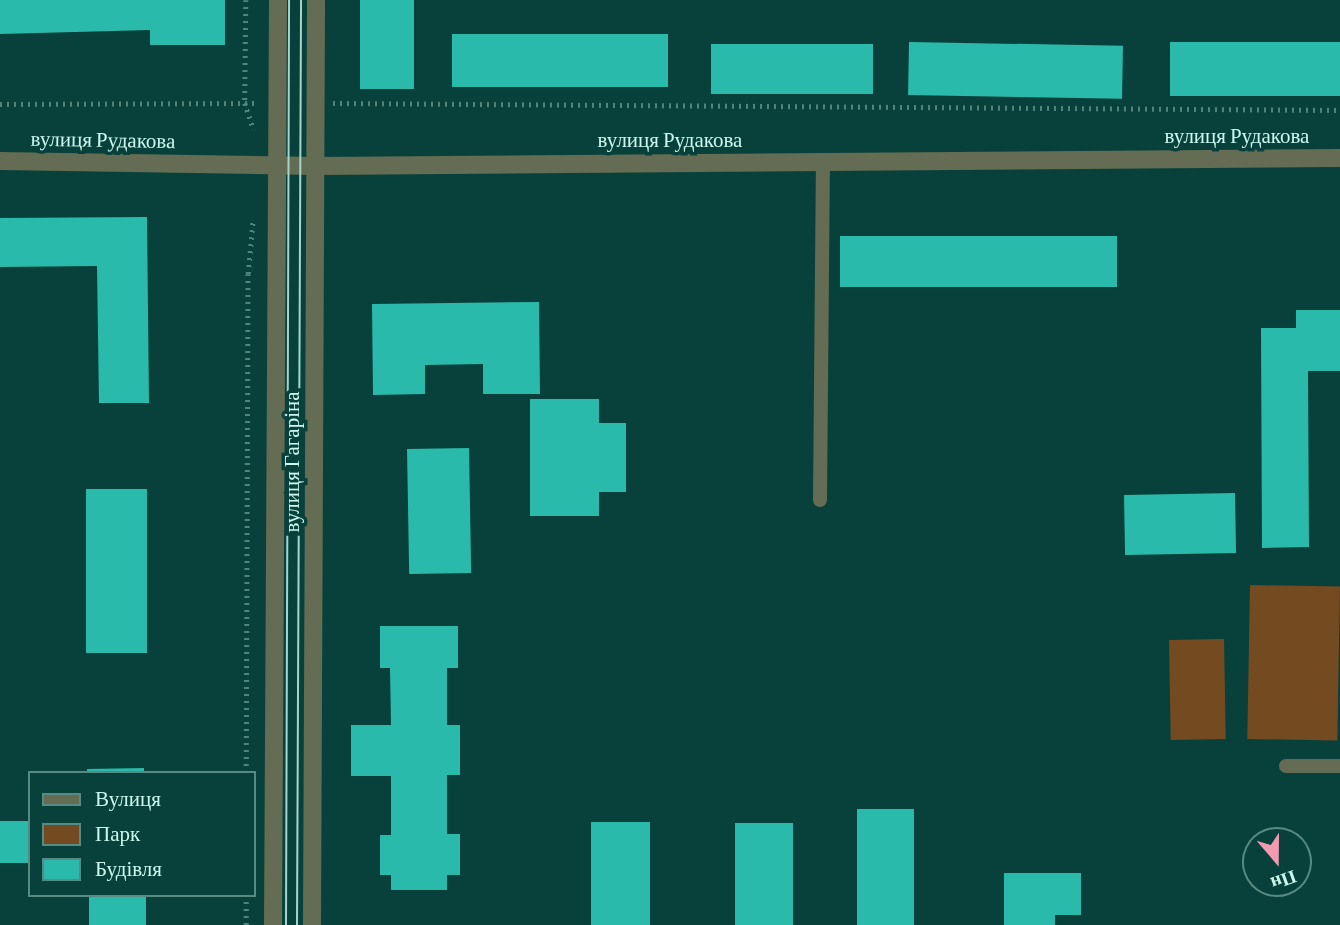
<!DOCTYPE html>
<meta charset="utf-8">
<style>
body{margin:0}
#map{position:relative;width:1340px;height:925px;overflow:hidden;background:#08413b;font-family:"Crimson Pro",serif}
div>[style]{position:absolute}
.green>*{inset:0;background:#744b21;transform-origin:0 0}
.building>*{inset:0;background:#2abaab;transform-origin:0 0}
.path>*{height:4.5px;margin-top:-2.25px;transform-origin:0;background:repeating-linear-gradient(90deg,#50857e 0 2px,transparent 0 7px)}
.lane>*{height:14px;margin:-7px;padding:0 7px;transform-origin:7px;border-radius:7px;background:#646d53}
.street>*{height:18px;margin:-9px;padding:0 9px;transform-origin:9px;border-radius:9px;background:#646d53}
.tram>*{height:2px;margin:-1px;padding:0 1px;transform-origin:1px;border-radius:1px;background:#a6d5ce}
span{translate:-50% -50%;white-space:nowrap;text-align:center;line-height:1.15;-webkit-text-stroke:7px #08413b;paint-order:stroke}
.street-label{font-size:21px;color:#caf7ef}
.legend{position:absolute;left:28px;top:771px;width:228px;height:126px;box-sizing:border-box;background:#08413b;border:2px solid #568a83;margin:0;padding:9px 12px;list-style:none;font-size:21px;color:#caf7ef}
.legend li{display:flex;align-items:center;gap:14px;height:35px}
.legend b{width:35px;border:2px solid #568a83}
.north{position:absolute;left:1242px;top:827px;width:70px;height:70px;box-sizing:border-box;background:#08413b;border:2px solid #568a83;border-radius:50%;rotate:160deg;font-size:19px;font-weight:700;line-height:28px;text-align:center;color:#caf7ef}
.north::after{content:'';display:block;margin:auto;width:24px;height:32px;background:#f29ab0;clip-path:polygon(50% 0,100% 100%,50% 72%,0 100%)}
</style>
<div id="map">
<div class="green">
<i style="left:1250px;top:585px;width:90px;height:154px;rotate:1deg"></i>
<i style="left:1224px;top:639px;width:100px;height:55px;rotate:89deg"></i>
</div>
<div class="building">
<i style="clip-path:polygon(0 0,225px 0,225px 45px,150px 45px,150px 30px,0 34px)"></i>
<i style="left:360px;top:0;width:54px;height:89px"></i>
<i style="left:668px;top:34px;width:53px;height:216px;rotate:90deg"></i>
<i style="left:909px;top:42px;width:214px;height:53px;rotate:1deg"></i>
<i style="left:1340px;top:42px;width:54px;height:170px;rotate:90deg"></i>
<i style="left:711px;top:44px;width:162px;height:50px"></i>
<i style="clip-path:polygon(147px 217px,149px 403px,99px 403px,97px 266px,0 267px,0 218px)"></i>
<i style="left:840px;top:236px;width:277px;height:51px"></i>
<i style="clip-path:polygon(539px 302px,540px 394px,483px 394px,483px 364px,425px 365px,425px 394px,373px 395px,372px 304px)"></i>
<i style="clip-path:polygon(1296px 310px,1340px 310px,1340px 371px,1308px 371px,1309px 547px,1262px 548px,1261px 328px,1296px 328px)"></i>
<i style="clip-path:polygon(530px 399px,599px 399px,599px 423px,626px 423px,626px 492px,599px 492px,599px 516px,530px 516px)"></i>
<i style="left:469px;top:448px;width:125px;height:62px;rotate:89deg"></i>
<i style="left:147px;top:489px;width:164px;height:61px;rotate:90deg"></i>
<i style="left:1235px;top:493px;width:60px;height:111px;rotate:89deg"></i>
<i style="clip-path:polygon(380px 626px,458px 626px,458px 668px,447px 668px,447px 725px,460px 725px,460px 775px,447px 775px,447px 834px,460px 834px,460px 875px,447px 875px,447px 890px,391px 890px,391px 875px,380px 875px,380px 835px,391px 835px,391px 776px,351px 776px,351px 725px,391px 725px,390px 668px,380px 668px)"></i>
<i style="clip-path:polygon(144px 768px,144px 773px,87px 773px,87px 769px)"></i>
<i style="left:857px;top:809px;width:57px;height:116px"></i>
<i style="left:0;top:821px;width:30px;height:42px"></i>
<i style="left:650px;top:822px;width:103px;height:59px;rotate:90deg"></i>
<i style="left:735px;top:823px;width:58px;height:102px"></i>
<i style="clip-path:polygon(1004px 873px,1081px 873px,1081px 915px,1055px 915px,1055px 925px,1004px 925px)"></i>
<i style="left:89px;top:895px;width:57px;height:30px"></i>
</div>
<div class="path">
<i style="left:246px;top:0;width:103px;rotate:90.6deg"></i>
<i style="left:245px;top:103px;width:28px;rotate:72deg"></i>
<i style="left:333px;top:103px;width:1007px;rotate:0.4deg"></i>
<i style="left:0;top:104px;width:258px;rotate:-0.2deg"></i>
<i style="left:246px;top:773px;width:499px;rotate:-89.8deg"></i>
<i style="left:248px;top:274px;width:55px;rotate:-84.8deg"></i>
<i style="left:246px;top:925px;width:30px;rotate:-90deg"></i>
</div>
<div class="lane">
<i style="left:820px;top:500px;width:338px;rotate:-89.5deg"></i>
<i style="left:1286px;top:766px;width:54px"></i>
</div>
<div class="street">
<i style="left:0;top:161px;width:317px;rotate:0.9deg"></i>
<i style="left:317px;top:166px;width:1023px;rotate:-0.45deg"></i>
<i style="left:273px;top:925px;width:925px;rotate:-89.69deg"></i>
<i style="left:312px;top:925px;width:925px;rotate:-89.75deg"></i>
</div>
<div class="tram">
<i style="left:286px;top:925px;width:925px;rotate:-89.81deg"></i>
<i style="left:297px;top:925px;width:925px;rotate:-89.75deg"></i>
</div>
<div class="street-label">
<span style="left:1237px;top:136px">вулиця Рудакова</span>
<span style="left:103px;top:140px;rotate:1deg">вулиця Рудакова</span>
<span style="left:670px;top:140px">вулиця Рудакова</span>
<span style="left:292px;top:462px;rotate:-90deg">вулиця Гагаріна</span>
</div>
<ul class="legend">
<li><b style="height:9px;background:#646d53"></b>Вулиця</li>
<li><b style="height:19px;background:#744b21"></b>Парк</li>
<li><b style="height:19px;background:#2abaab"></b>Будівля</li>
</ul>
<div class="north">Пн</div>
</div>
